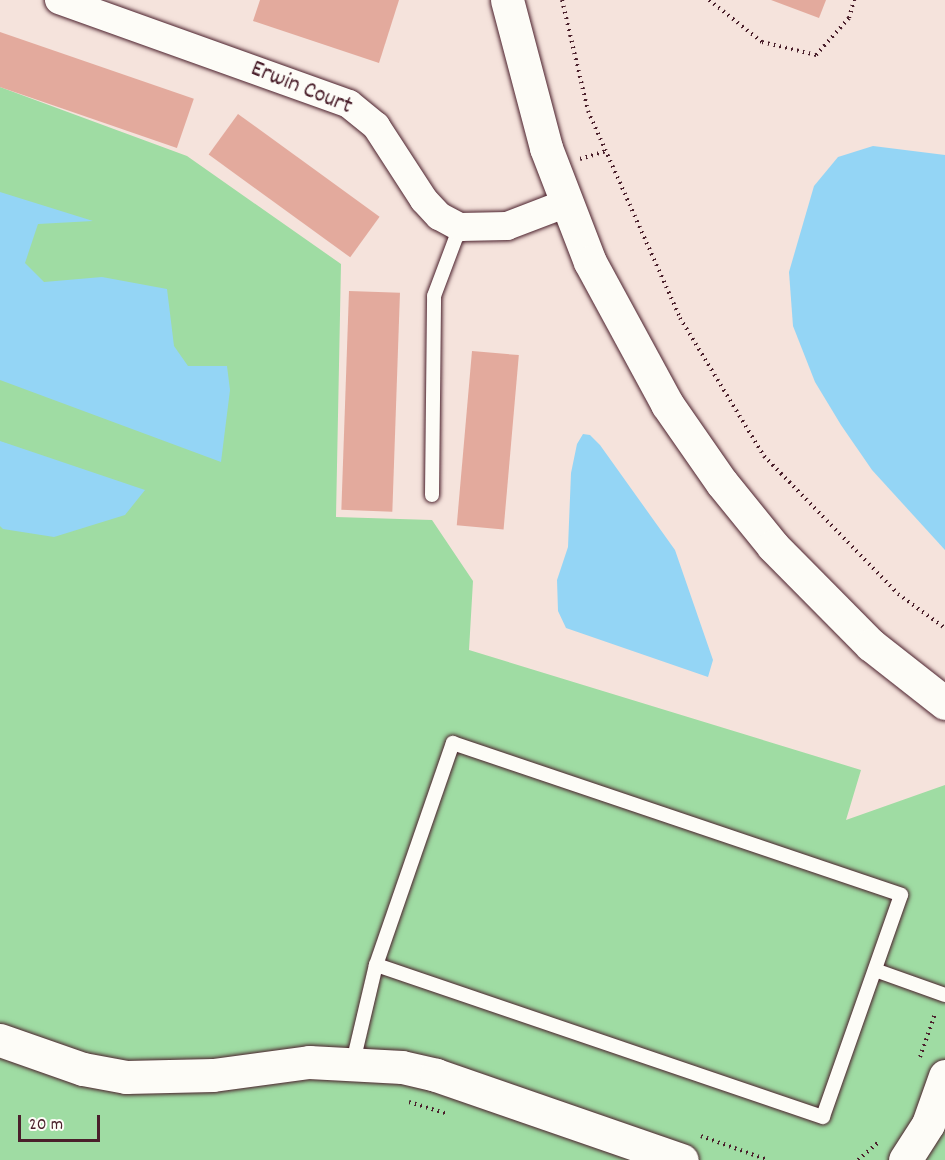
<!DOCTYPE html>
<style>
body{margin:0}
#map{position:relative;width:945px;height:1160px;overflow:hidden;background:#f5e3dc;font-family:Dekko,sans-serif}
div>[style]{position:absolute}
.green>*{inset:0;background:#9fdca3}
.water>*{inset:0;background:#94d5f5}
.building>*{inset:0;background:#e3aa9d;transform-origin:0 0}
.path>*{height:4px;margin-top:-2px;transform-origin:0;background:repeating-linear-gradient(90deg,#4a1f2b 0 1.5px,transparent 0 6px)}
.roads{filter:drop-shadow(0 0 2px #4a1f2b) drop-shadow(0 0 2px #4a1f2b)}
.lane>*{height:14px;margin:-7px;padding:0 7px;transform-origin:7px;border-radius:7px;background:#fdfcf7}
.street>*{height:28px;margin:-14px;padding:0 14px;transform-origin:14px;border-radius:14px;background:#fdfcf7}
.secondary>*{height:33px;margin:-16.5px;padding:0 16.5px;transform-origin:16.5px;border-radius:16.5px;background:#fdfcf7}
span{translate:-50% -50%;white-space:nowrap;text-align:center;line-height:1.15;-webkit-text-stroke:4.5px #fdfcf7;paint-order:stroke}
.street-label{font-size:24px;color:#4a1f2b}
.scale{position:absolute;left:18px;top:1115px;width:82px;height:27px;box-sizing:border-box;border:3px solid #4a1f2b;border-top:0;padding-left:8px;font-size:18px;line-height:21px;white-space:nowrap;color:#4a1f2b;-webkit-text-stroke:4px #fdfcf7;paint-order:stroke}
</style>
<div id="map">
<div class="green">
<i style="clip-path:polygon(0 87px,187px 156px,341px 264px,336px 517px,432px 520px,473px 581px,469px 650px,861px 770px,846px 820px,945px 785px,945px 1160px,0 1160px)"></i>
</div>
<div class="water">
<i style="clip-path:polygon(873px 146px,945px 155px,945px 550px,872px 470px,841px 425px,815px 382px,793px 326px,789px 272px,814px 186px,838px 157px)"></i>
<i style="clip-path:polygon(0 192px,93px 221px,38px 224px,25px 263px,44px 282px,102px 277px,167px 289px,174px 346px,188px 366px,227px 366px,230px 390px,221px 462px,0 380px)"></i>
<i style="clip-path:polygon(583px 434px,590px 435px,600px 445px,675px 550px,713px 660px,708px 677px,566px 628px,558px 611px,557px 580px,568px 547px,571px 473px,577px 444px)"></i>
<i style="clip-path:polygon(0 441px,145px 490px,125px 515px,54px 537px,3px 529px,0 526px)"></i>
</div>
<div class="building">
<i style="clip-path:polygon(260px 0,399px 0,379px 63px,253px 21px)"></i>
<i style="clip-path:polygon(771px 0,826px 0,819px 18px)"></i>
<i style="left:0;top:32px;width:205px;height:52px;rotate:19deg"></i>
<i style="left:238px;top:114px;width:175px;height:50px;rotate:36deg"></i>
<i style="left:349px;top:291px;width:51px;height:219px;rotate:2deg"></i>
<i style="left:472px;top:351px;width:47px;height:175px;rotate:5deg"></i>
</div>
<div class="path">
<i style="left:562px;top:0;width:114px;rotate:76.8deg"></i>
<i style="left:588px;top:111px;width:227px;rotate:66deg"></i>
<i style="left:680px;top:318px;width:162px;rotate:58.7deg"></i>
<i style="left:764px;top:456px;width:192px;rotate:45.8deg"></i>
<i style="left:898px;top:594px;width:58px;rotate:35.9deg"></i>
<i style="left:709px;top:0;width:68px;rotate:38.4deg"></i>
<i style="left:762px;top:42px;width:56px;rotate:13.5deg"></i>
<i style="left:816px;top:55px;width:50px;rotate:-48.3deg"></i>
<i style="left:849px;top:18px;width:19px;rotate:-74deg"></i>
<i style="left:580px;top:159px;width:27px;rotate:-17deg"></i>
<i style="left:920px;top:1057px;width:46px;rotate:-70.8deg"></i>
<i style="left:409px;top:1102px;width:41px;rotate:17.1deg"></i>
<i style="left:701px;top:1136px;width:71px;rotate:19.7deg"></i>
<i style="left:858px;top:1160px;width:28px;rotate:-41deg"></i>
</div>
<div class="roads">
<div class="lane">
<i style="left:432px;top:495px;width:199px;rotate:-89.4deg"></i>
<i style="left:434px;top:296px;width:74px;rotate:-69.4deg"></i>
<i style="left:453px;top:743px;width:473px;rotate:18.7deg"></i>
<i style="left:901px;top:895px;width:235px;rotate:109.4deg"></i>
<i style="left:823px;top:1117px;width:472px;rotate:-161.2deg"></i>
<i style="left:376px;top:965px;width:235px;rotate:-70.9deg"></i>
<i style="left:875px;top:970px;width:74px;rotate:19.7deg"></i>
<i style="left:353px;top:1062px;width:100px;rotate:-76.7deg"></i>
</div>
<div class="street">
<i style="left:59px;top:0;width:308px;rotate:19.7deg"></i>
<i style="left:349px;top:104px;width:35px;rotate:39deg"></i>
<i style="left:376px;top:126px;width:88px;rotate:57deg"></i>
<i style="left:424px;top:200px;width:22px;rotate:47deg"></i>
<i style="left:439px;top:216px;width:24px;rotate:28deg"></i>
<i style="left:460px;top:227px;width:47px;rotate:-1.2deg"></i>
<i style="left:507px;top:226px;width:64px;rotate:-21deg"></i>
</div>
<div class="secondary">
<i style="left:507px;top:0;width:153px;rotate:75.2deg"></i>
<i style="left:546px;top:148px;width:122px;rotate:68.9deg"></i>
<i style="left:590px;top:262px;width:162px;rotate:61.5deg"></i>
<i style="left:667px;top:404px;width:96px;rotate:55.2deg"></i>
<i style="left:722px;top:483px;width:81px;rotate:51deg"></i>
<i style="left:773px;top:546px;width:139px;rotate:45.3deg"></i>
<i style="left:871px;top:645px;width:94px;rotate:38.1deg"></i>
<i style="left:0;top:1040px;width:88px;rotate:19.3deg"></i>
<i style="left:83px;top:1069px;width:44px;rotate:10.5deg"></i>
<i style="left:126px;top:1077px;width:87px;rotate:-1.3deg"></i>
<i style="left:213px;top:1075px;width:97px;rotate:-7.7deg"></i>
<i style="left:309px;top:1062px;width:93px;rotate:3.1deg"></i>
<i style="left:402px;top:1067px;width:35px;rotate:13deg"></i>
<i style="left:436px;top:1075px;width:260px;rotate:19.1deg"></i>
<i style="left:905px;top:1160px;width:43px;rotate:-57.4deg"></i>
<i style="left:928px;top:1124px;width:51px;rotate:-70.5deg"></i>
</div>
</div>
<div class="street-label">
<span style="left:301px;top:89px;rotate:22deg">Erwin Court</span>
</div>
<div class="scale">20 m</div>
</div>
